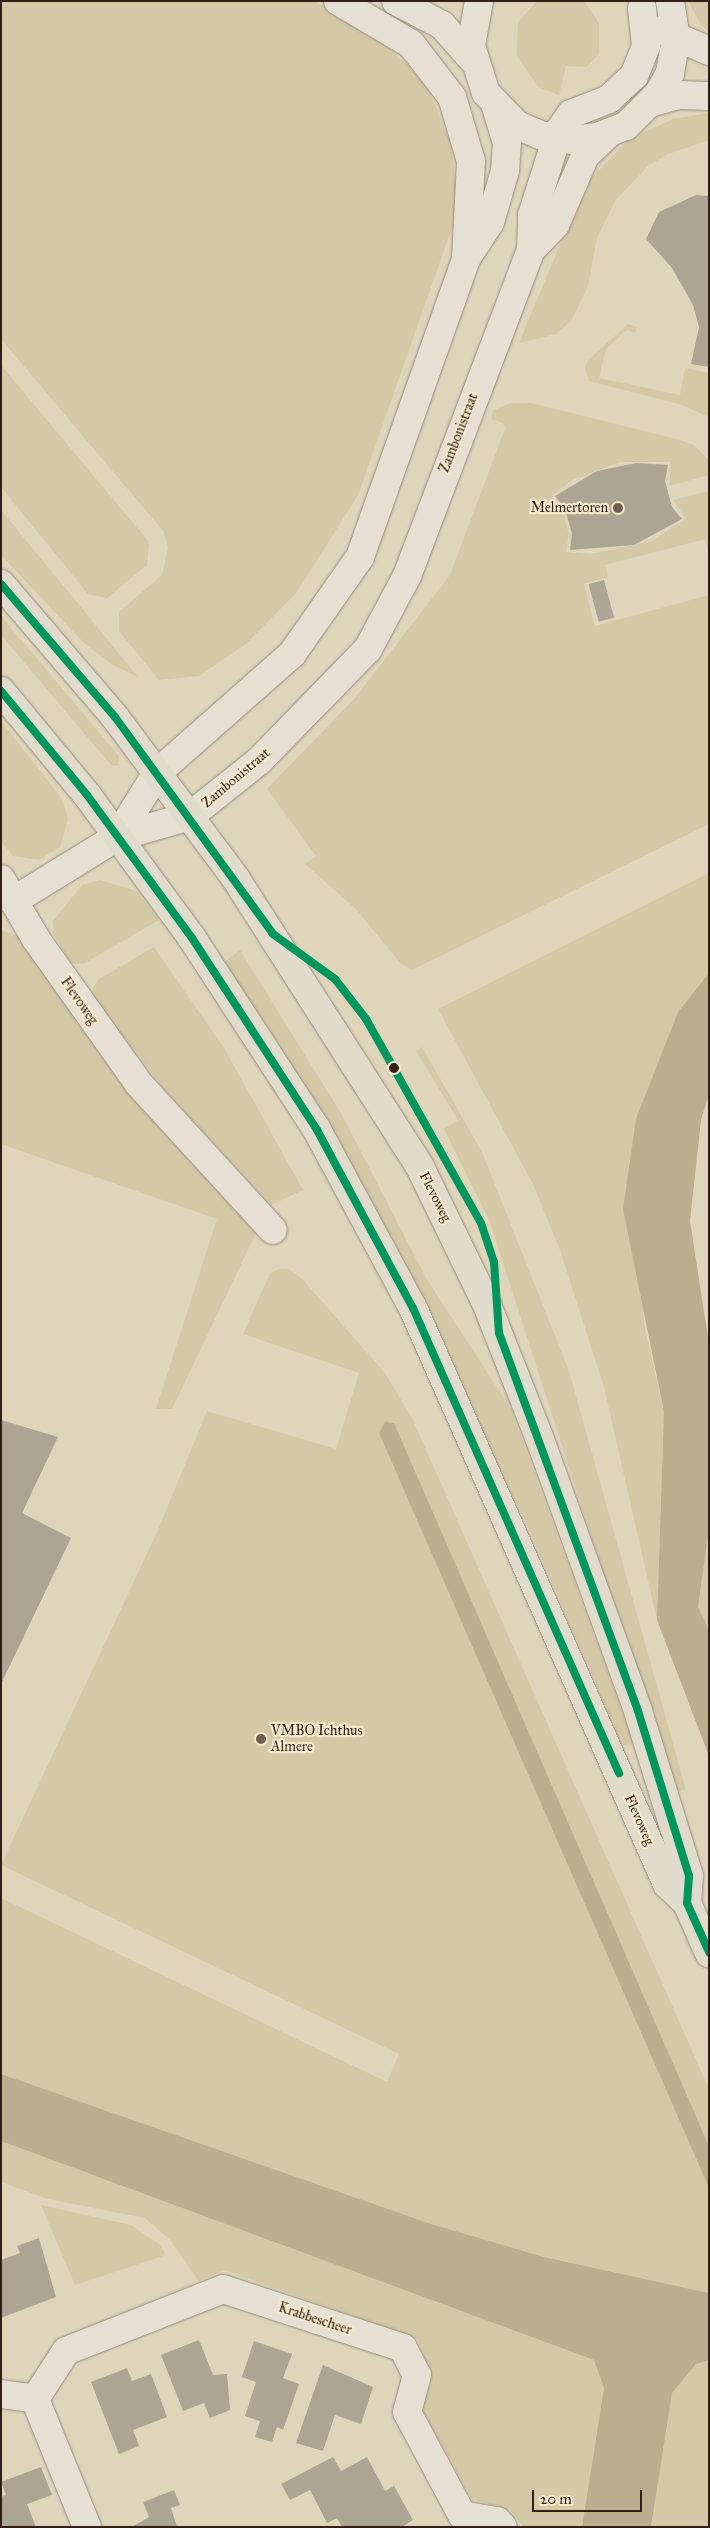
<!DOCTYPE html>
<style>
body{margin:0}
#map{position:relative;width:710px;height:2528px;overflow:hidden;background:#ded5bb;font-family:"IM FELL Great Primer",serif}
div>[style]{position:absolute}
.green>*{inset:0;background:#d4c8a6}
.water>*{inset:0;background:#bbad8e}
.building>*{inset:0;background:#aca594;transform-origin:0 0}
.roads{filter:drop-shadow(0 0 1px #928b7b) drop-shadow(0 0 1px #928b7b)}
.minor>*{height:28px;margin:-14px;padding:0 14px;transform-origin:14px;border-radius:14px;background:#e5e0d3}
.major>*{height:28px;margin:-14px;padding:0 14px;transform-origin:14px;border-radius:14px;background:#e0dbcb}
.bus-1>*{height:8px;margin:-4px;padding:0 4px;transform-origin:4px;border-radius:4px;background:#00965e}
.dots>*{width:14px;height:14px;translate:-50% -50%;box-sizing:border-box;border:2px solid #f3e9ca;border-radius:50%}
span{translate:-50% -50%;white-space:nowrap;text-align:center;line-height:1.15;-webkit-text-stroke:4.5px #f3e9ca;paint-order:stroke}
.street-label{font-size:14px;color:#301e17}
.poi-label{font-size:14px;color:#301e17}
.right{translate:-100% -50%;text-align:right}
.left{translate:0 -50%;text-align:left}
.frame{position:absolute;inset:0;border:2px solid #301e17;pointer-events:none}
.scale{position:absolute;left:532px;top:2490px;width:110px;height:22px;box-sizing:border-box;border:2px solid #301e17;border-top:0;padding-left:6px;font-size:15px;line-height:18px;white-space:nowrap;color:#301e17;-webkit-text-stroke:4px #f3e9ca;paint-order:stroke}
</style>
<div id="map">
<div class="green">
<i style="clip-path:polygon(1px 1px,315px 1px,364px 27px,413px 70px,429px 92px,451px 142px,457px 195px,454px 222px,358px 495px,297px 592px,247px 643px,199px 676px,159px 680px,119px 631px,119px 612px,162px 575px,168px 548px,164px 532px,1px 339px)"></i>
<i style="clip-path:polygon(537px 1px,584px 1px,599px 23px,599px 54px,586px 67px,566px 66px,559px 95px,538px 87px,517px 56px,518px 22px)"></i>
<i style="clip-path:polygon(688px 1px,709px 1px,709px 32px,701px 25px)"></i>
<i style="clip-path:polygon(709px 113px,709px 140px,668px 154px,648px 166px,615px 201px,597px 238px,588px 286px,571px 321px,556px 334px,519px 343px,585px 185px,628px 140px,673px 119px)"></i>
<i style="clip-path:polygon(628px 324px,637px 327px,635px 333px,627px 330px,606px 349px,599px 378px,680px 395px,685px 368px,709px 373px,709px 417px,682px 405px,589px 381px,585px 368px,588px 360px)"></i>
<i style="clip-path:polygon(1px 365px,149px 542px,147px 565px,107px 598px,88px 594px,1px 487px)"></i>
<i style="clip-path:polygon(510px 403px,531px 403px,677px 439px,694px 445px,709px 461px,709px 475px,669px 486px,671px 462px,620px 462px,574px 479px,551px 496px,562px 510px,569px 534px,566px 552px,591px 554px,652px 541px,686px 519px,673px 500px,709px 491px,709px 552px,705px 539px,605px 565px,608px 577px,584px 584px,595px 626px,709px 595px,709px 824px,412px 970px,401px 964px,356px 909px,305px 864px,316px 856px,267px 789px,355px 698px,450px 575px,505px 429px,503px 423px,491px 419px,494px 410px)"></i>
<i style="clip-path:polygon(1px 510px,71px 595px,138px 677px,111px 664px,84px 643px,1px 555px)"></i>
<i style="clip-path:polygon(1px 616px,119px 756px,118px 766px,111px 765px,1px 635px)"></i>
<i style="clip-path:polygon(1px 721px,63px 800px,68px 819px,60px 847px,39px 860px,13px 856px,1px 841px)"></i>
<i style="clip-path:polygon(709px 873px,709px 973px,678px 1012px,643px 1319px,664px 1412px,657px 1620px,604px 1387px,560px 1250px,533px 1184px,438px 1009px)"></i>
<i style="clip-path:polygon(100px 880px,137px 891px,159px 920px,85px 963px,71px 964px,54px 934px,53px 921px,82px 885px)"></i>
<i style="clip-path:polygon(2px 931px,17px 935px,131px 1096px,256px 1233px,172px 1409px,156px 1409px,217px 1219px,1px 1144px)"></i>
<i style="clip-path:polygon(154px 947px,224px 1048px,303px 1190px,271px 1205px,167px 1093px,94px 999px,93px 988px,99px 979px)"></i>
<i style="clip-path:polygon(240px 950px,342px 1115px,426px 1278px,511px 1409px,633px 1741px,629px 1747px,622px 1744px,524px 1518px,474px 1418px,222px 964px)"></i>
<i style="clip-path:polygon(422px 1047px,482px 1152px,569px 1371px,686px 1790px,673px 1791px,490px 1222px,444px 1129px,458px 1120px,416px 1051px)"></i>
<i style="clip-path:polygon(280px 1269px,289px 1269px,303px 1280px,385px 1373px,412px 1418px,709px 2089px,709px 2146px,394px 1423px,385px 1422px,379px 1433px,709px 2188px,709px 2293px,544px 2257px,431px 2224px,1px 2074px,1px 1898px,387px 2082px,399px 2054px,1px 1865px,158px 1530px,207px 1411px,336px 1449px,359px 1373px,243px 1334px,270px 1273px)"></i>
<i style="clip-path:polygon(709px 1529px,709px 1631px,698px 1607px)"></i>
<i style="clip-path:polygon(1px 2141px,594px 2360px,604px 2388px,582px 2527px,523px 2527px,510px 2510px,472px 2499px,422px 2409px,432px 2377px,417px 2339px,224px 2270px,199px 2281px,169px 2239px,145px 2218px,48px 2199px,1px 2182px)"></i>
<i style="clip-path:polygon(41px 2205px,131px 2225px,159px 2244px,166px 2255px,75px 2285px)"></i>
<i style="clip-path:polygon(709px 2360px,709px 2527px,651px 2527px,672px 2393px,696px 2364px)"></i>
</div>
<div class="water">
<i style="clip-path:polygon(709px 973px,709px 1094px,701px 1120px,690px 1221px,709px 1344px,709px 1529px,698px 1607px,709px 1631px,709px 1756px,657px 1620px,664px 1412px,623px 1209px,636px 1119px,678px 1012px)"></i>
<i style="clip-path:polygon(385px 1422px,394px 1423px,709px 2146px,709px 2188px,379px 1433px)"></i>
<i style="clip-path:polygon(1px 2074px,431px 2224px,544px 2257px,709px 2293px,709px 2360px,696px 2364px,672px 2393px,651px 2527px,582px 2527px,604px 2388px,594px 2360px,1px 2141px)"></i>
</div>
<div class="building">
<i style="clip-path:polygon(696px 195px,709px 196px,709px 367px,691px 364px,699px 327px,693px 305px,672px 268px,646px 239px,659px 212px)"></i>
<i style="clip-path:polygon(636px 463px,668px 465px,665px 481px,672px 507px,682px 519px,634px 545px,570px 550px,572px 534px,565px 509px,555px 496px,597px 471px)"></i>
<i style="left:604px;top:580px;width:39px;height:16px;rotate:75deg"></i>
<i style="clip-path:polygon(1px 1420px,58px 1437px,22px 1513px,71px 1538px,1px 1684px)"></i>
<i style="clip-path:polygon(39px 2238px,56px 2297px,1px 2318px,1px 2260px,20px 2253px,17px 2246px)"></i>
<i style="clip-path:polygon(199px 2340px,213px 2375px,227px 2374px,230px 2410px,210px 2418px,204px 2403px,183px 2411px,161px 2355px)"></i>
<i style="clip-path:polygon(254px 2341px,292px 2354px,283px 2378px,299px 2384px,283px 2430px,277px 2427px,272px 2442px,255px 2437px,260px 2421px,245px 2416px,256px 2382px,242px 2377px)"></i>
<i style="clip-path:polygon(323px 2365px,373px 2387px,361px 2424px,335px 2415px,323px 2451px,296px 2443px)"></i>
<i style="clip-path:polygon(127px 2368px,132px 2381px,151px 2374px,167px 2417px,133px 2430px,139px 2446px,119px 2454px,91px 2382px)"></i>
<i style="clip-path:polygon(333px 2457px,341px 2471px,367px 2457px,385px 2491px,394px 2486px,413px 2520px,402px 2527px,342px 2527px,337px 2518px,327px 2523px,310px 2490px,290px 2500px,281px 2484px)"></i>
<i style="clip-path:polygon(41px 2467px,52px 2495px,27px 2504px,36px 2527px,1px 2527px,1px 2497px,6px 2495px,1px 2482px)"></i>
<i style="clip-path:polygon(174px 2490px,180px 2505px,171px 2508px,177px 2527px,132px 2527px,149px 2517px,143px 2502px)"></i>
</div>
<div class="roads">
<div class="minor">
<i style="left:338px;top:1px;width:85px;rotate:30.5deg"></i>
<i style="left:411px;top:44px;width:67px;rotate:52.3deg"></i>
<i style="left:452px;top:97px;width:67px;rotate:73.5deg"></i>
<i style="left:471px;top:161px;width:98px;rotate:92.9deg"></i>
<i style="left:396px;top:1px;width:52px;rotate:27.6deg"></i>
<i style="left:442px;top:25px;width:47px;rotate:48.5deg"></i>
<i style="left:479px;top:1px;width:46px;rotate:100.1deg"></i>
<i style="left:471px;top:46px;width:49px;rotate:72.3deg"></i>
<i style="left:486px;top:93px;width:45px;rotate:45.9deg"></i>
<i style="left:517px;top:125px;width:25px;rotate:23deg"></i>
<i style="left:540px;top:135px;width:32px;rotate:9deg"></i>
<i style="left:572px;top:140px;width:25px;rotate:-7deg"></i>
<i style="left:597px;top:137px;width:31px;rotate:-21deg"></i>
<i style="left:626px;top:126px;width:47px;rotate:-45deg"></i>
<i style="left:659px;top:93px;width:23px;rotate:-61deg"></i>
<i style="left:670px;top:73px;width:35px;rotate:-80deg"></i>
<i style="left:676px;top:39px;width:38px;rotate:-99deg"></i>
<i style="left:661px;top:30px;width:52px;rotate:23.6deg"></i>
<i style="left:653px;top:102px;width:27px;rotate:-15deg"></i>
<i style="left:679px;top:95px;width:30px;rotate:2deg"></i>
<i style="left:531px;top:250px;width:35px;rotate:-46deg"></i>
<i style="left:555px;top:225px;width:75px;rotate:-66.5deg"></i>
<i style="left:585px;top:156px;width:33px;rotate:-44deg"></i>
<i style="left:117px;top:837px;width:75px;rotate:-58deg"></i>
<i style="left:157px;top:773px;width:180px;rotate:-41.4deg"></i>
<i style="left:292px;top:654px;width:118px;rotate:-55deg"></i>
<i style="left:360px;top:557px;width:316px;rotate:-70.4deg"></i>
<i style="left:466px;top:259px;width:44px;rotate:-57deg"></i>
<i style="left:490px;top:222px;width:53px;rotate:-73.6deg"></i>
<i style="left:505px;top:171px;width:28px;rotate:-86deg"></i>
<i style="left:507px;top:143px;width:39px;rotate:-107deg"></i>
<i style="left:1px;top:879px;width:69px;rotate:59.7deg"></i>
<i style="left:36px;top:939px;width:178px;rotate:54.6deg"></i>
<i style="left:139px;top:1084px;width:198px;rotate:47.5deg"></i>
<i style="left:13px;top:901px;width:122px;rotate:-31.6deg"></i>
<i style="left:117px;top:837px;width:76px;rotate:-16deg"></i>
<i style="left:190px;top:816px;width:88px;rotate:-38.6deg"></i>
<i style="left:259px;top:761px;width:156px;rotate:-45.8deg"></i>
<i style="left:368px;top:649px;width:83px;rotate:-61.9deg"></i>
<i style="left:407px;top:576px;width:349px;rotate:-69.2deg"></i>
<i style="left:531px;top:250px;width:35px;rotate:-88deg"></i>
<i style="left:532px;top:215px;width:88px;rotate:-72.2deg"></i>
<i style="left:559px;top:131px;width:21px;rotate:-55deg"></i>
<i style="left:571px;top:114px;width:41px;rotate:-21.5deg"></i>
<i style="left:609px;top:99px;width:34px;rotate:-43deg"></i>
<i style="left:634px;top:76px;width:32px;rotate:-68deg"></i>
<i style="left:646px;top:46px;width:38px;rotate:-96deg"></i>
<i style="left:1px;top:2394px;width:34px;rotate:8deg"></i>
<i style="left:35px;top:2399px;width:57px;rotate:-57.1deg"></i>
<i style="left:66px;top:2351px;width:169px;rotate:-21.5deg"></i>
<i style="left:223px;top:2289px;width:189px;rotate:18.1deg"></i>
<i style="left:403px;top:2348px;width:30px;rotate:63deg"></i>
<i style="left:417px;top:2375px;width:38px;rotate:105deg"></i>
<i style="left:407px;top:2412px;width:117px;rotate:61.9deg"></i>
<i style="left:462px;top:2515px;width:36px;rotate:10deg"></i>
<i style="left:497px;top:2521px;width:8px;rotate:45deg"></i>
<i style="left:35px;top:2399px;width:138px;rotate:67.9deg"></i>
</div>
<div class="major">
<i style="left:1px;top:584px;width:175px;rotate:49.4deg"></i>
<i style="left:115px;top:717px;width:202px;rotate:53.2deg"></i>
<i style="left:236px;top:879px;width:342px;rotate:57.4deg"></i>
<i style="left:420px;top:1167px;width:153px;rotate:64.1deg"></i>
<i style="left:487px;top:1305px;width:142px;rotate:68.5deg"></i>
<i style="left:539px;top:1437px;width:291px;rotate:70.1deg"></i>
<i style="left:638px;top:1711px;width:173px;rotate:72.8deg"></i>
<i style="left:689px;top:1876px;width:27px;rotate:94deg"></i>
<i style="left:1px;top:691px;width:135px;rotate:50.4deg"></i>
<i style="left:87px;top:795px;width:177px;rotate:53.7deg"></i>
<i style="left:192px;top:938px;width:229px;rotate:56.9deg"></i>
<i style="left:317px;top:1130px;width:202px;rotate:61.7deg"></i>
<i style="left:413px;top:1308px;width:630px;rotate:66.2deg"></i>
<i style="left:667px;top:1884px;width:28px;rotate:44deg"></i>
<i style="left:687px;top:1903px;width:55px;rotate:66.3deg"></i>
</div>
</div>
<div class="bus-1">
<i style="left:1px;top:584px;width:175px;rotate:49.4deg"></i>
<i style="left:115px;top:717px;width:268px;rotate:53.9deg"></i>
<i style="left:273px;top:934px;width:77px;rotate:36deg"></i>
<i style="left:335px;top:979px;width:51px;rotate:52.2deg"></i>
<i style="left:366px;top:1019px;width:234px;rotate:60.6deg"></i>
<i style="left:481px;top:1223px;width:41px;rotate:71.6deg"></i>
<i style="left:494px;top:1262px;width:71px;rotate:86deg"></i>
<i style="left:499px;top:1333px;width:403px;rotate:69.8deg"></i>
<i style="left:638px;top:1711px;width:173px;rotate:72.8deg"></i>
<i style="left:689px;top:1876px;width:27px;rotate:94deg"></i>
<i style="left:687px;top:1903px;width:54px;rotate:65.8deg"></i>
<i style="left:1px;top:691px;width:135px;rotate:50.4deg"></i>
<i style="left:87px;top:795px;width:177px;rotate:53.7deg"></i>
<i style="left:192px;top:938px;width:229px;rotate:56.9deg"></i>
<i style="left:317px;top:1130px;width:202px;rotate:61.7deg"></i>
<i style="left:413px;top:1308px;width:509px;rotate:66.11deg"></i>
</div>
<div class="dots">
<i style="left:618px;top:508px;background:#6d5e50"></i>
<i style="left:394px;top:1068px;background:#301e17"></i>
<i style="left:261px;top:1739px;background:#6d5e50"></i>
</div>
<div class="street-label">
<span style="left:459px;top:433px;rotate:-69deg">Zambonistraat</span>
<span style="left:236px;top:778px;rotate:-40deg">Zambonistraat</span>
<span style="left:79px;top:1001px;rotate:55deg">Flevoweg</span>
<span style="left:435px;top:1197px;rotate:63deg">Flevoweg</span>
<span style="left:639px;top:1820px;rotate:66deg">Flevoweg</span>
<span style="left:315px;top:2319px;rotate:18deg">Krabbescheer</span>
</div>
<div class="poi-label">
<span class="right" style="left:608px;top:508px">Melmertoren</span>
<span class="left" style="left:271px;top:1739px">VMBO Ichthus<br>Almere</span>
</div>
<div class="frame"></div>
<div class="scale">20 m</div>
</div>
